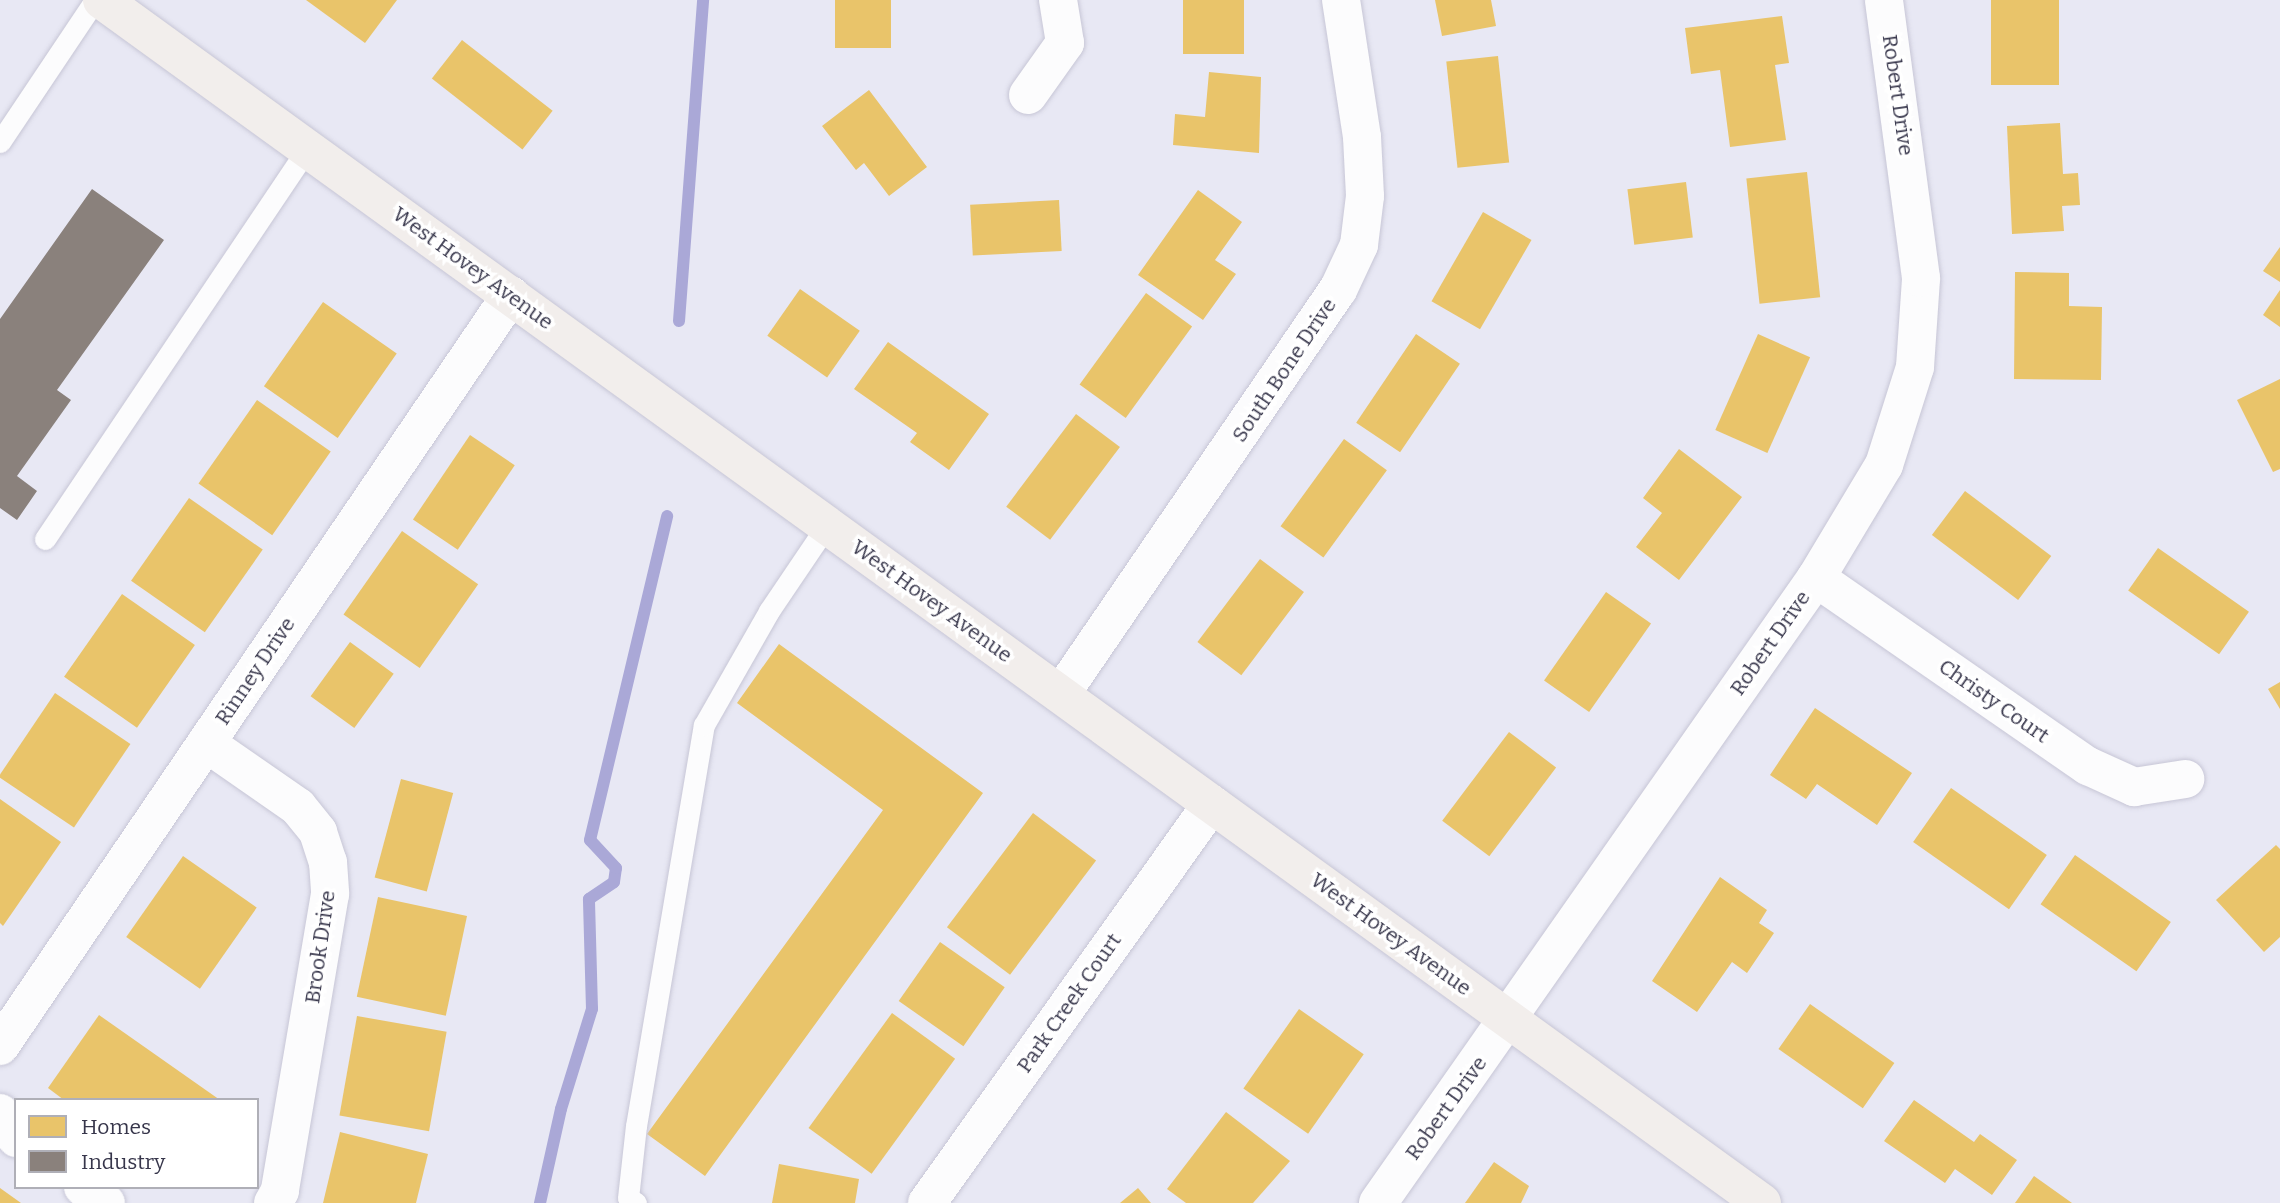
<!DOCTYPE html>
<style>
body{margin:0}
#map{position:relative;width:2280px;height:1203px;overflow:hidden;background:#e8e8f4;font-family:Bitter,serif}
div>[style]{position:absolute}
.homes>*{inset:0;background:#e9c46a;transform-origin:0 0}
.industry>*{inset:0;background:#8a817c}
.stream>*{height:12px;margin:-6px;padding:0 6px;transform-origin:6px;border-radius:6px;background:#aaa8d7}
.roads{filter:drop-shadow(0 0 2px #c7c6d6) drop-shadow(0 0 2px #c7c6d6)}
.lane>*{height:21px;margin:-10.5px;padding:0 10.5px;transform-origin:10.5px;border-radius:10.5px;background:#fcfcfd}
.street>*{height:38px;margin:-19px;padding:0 19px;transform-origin:19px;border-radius:19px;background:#fcfcfd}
.secondary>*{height:38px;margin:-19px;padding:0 19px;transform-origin:19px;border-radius:19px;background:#f2eeec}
span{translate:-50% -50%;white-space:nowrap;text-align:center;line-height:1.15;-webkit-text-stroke:7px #fff;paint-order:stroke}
.street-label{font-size:21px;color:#37364b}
.legend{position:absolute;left:14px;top:1098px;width:245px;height:91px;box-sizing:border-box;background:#fff;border:2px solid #afafb7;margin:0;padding:9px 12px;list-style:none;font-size:21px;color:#37364b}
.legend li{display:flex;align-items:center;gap:14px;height:35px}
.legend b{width:35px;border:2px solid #afafb7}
</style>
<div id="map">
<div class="homes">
<i style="clip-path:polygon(306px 0,397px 0,365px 43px)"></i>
<i style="left:835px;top:0;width:56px;height:48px"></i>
<i style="left:1183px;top:0;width:61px;height:54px"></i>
<i style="clip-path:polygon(1435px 0,1491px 0,1496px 26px,1442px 36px)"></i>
<i style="left:1991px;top:0;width:68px;height:85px"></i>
<i style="clip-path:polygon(1782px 16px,1789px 63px,1775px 65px,1786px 140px,1730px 147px,1720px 70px,1691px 74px,1685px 28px)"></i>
<i style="left:462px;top:40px;width:115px;height:49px;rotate:38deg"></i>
<i style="left:1498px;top:56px;width:107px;height:52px;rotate:84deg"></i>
<i style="clip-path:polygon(1209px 72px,1261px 77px,1259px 153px,1173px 145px,1175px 114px,1205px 117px)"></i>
<i style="clip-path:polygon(869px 90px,927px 167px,889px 196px,864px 163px,856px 170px,822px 126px)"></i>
<i style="clip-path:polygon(2060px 123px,2063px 174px,2078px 173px,2080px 205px,2062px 206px,2064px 231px,2012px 234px,2007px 126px)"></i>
<i style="left:1807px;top:172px;width:126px;height:61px;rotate:84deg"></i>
<i style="left:1686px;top:182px;width:56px;height:59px;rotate:83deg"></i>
<i style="clip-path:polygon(1198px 190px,1242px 222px,1215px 260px,1236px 274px,1203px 320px,1138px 275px)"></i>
<i style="left:1059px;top:200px;width:51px;height:89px;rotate:87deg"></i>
<i style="left:1483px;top:212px;width:56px;height:103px;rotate:30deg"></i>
<i style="clip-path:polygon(2280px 247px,2280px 282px,2263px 271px)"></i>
<i style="clip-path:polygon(2015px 272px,2069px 273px,2069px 306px,2102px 307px,2101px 380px,2014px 379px)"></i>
<i style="left:800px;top:289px;width:73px;height:57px;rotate:35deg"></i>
<i style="clip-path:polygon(2280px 290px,2280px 327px,2263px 315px)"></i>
<i style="left:1146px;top:293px;width:57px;height:113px;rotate:36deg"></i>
<i style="left:323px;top:302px;width:90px;height:103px;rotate:35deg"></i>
<i style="left:1416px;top:334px;width:53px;height:107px;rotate:34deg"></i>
<i style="left:1758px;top:334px;width:57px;height:105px;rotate:24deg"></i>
<i style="clip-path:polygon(888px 342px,989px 414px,949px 470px,910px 442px,917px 433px,854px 389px)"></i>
<i style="clip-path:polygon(2280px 379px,2280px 469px,2273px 472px,2237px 400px)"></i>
<i style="left:257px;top:400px;width:90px;height:102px;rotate:35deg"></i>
<i style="left:1076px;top:414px;width:55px;height:116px;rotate:37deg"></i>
<i style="left:470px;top:435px;width:54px;height:102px;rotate:34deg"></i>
<i style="left:1344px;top:439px;width:53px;height:108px;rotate:36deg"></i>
<i style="clip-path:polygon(1679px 449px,1742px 497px,1679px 580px,1636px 547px,1662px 513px,1643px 498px)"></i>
<i style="left:1965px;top:491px;width:108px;height:55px;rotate:37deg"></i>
<i style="left:189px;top:498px;width:90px;height:101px;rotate:35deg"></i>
<i style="left:402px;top:531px;width:93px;height:102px;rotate:35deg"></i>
<i style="left:2158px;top:548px;width:111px;height:52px;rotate:35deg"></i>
<i style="left:1260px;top:559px;width:55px;height:104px;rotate:37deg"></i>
<i style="left:1606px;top:592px;width:55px;height:108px;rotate:35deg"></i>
<i style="left:122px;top:594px;width:89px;height:101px;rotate:35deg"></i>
<i style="left:350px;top:642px;width:54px;height:67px;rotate:36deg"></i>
<i style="clip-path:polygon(779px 644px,983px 793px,705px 1176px,647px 1134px,883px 810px,737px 703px)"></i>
<i style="clip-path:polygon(2280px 682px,2280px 709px,2268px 689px)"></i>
<i style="left:55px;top:693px;width:91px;height:101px;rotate:34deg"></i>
<i style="clip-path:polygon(1815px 708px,1912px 773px,1877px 825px,1817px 784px,1806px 799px,1770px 775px)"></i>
<i style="left:1509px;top:732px;width:59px;height:111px;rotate:37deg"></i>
<i style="left:401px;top:779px;width:54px;height:102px;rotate:15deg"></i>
<i style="left:1951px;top:788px;width:117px;height:66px;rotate:35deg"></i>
<i style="clip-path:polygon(0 799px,61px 842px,3px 926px,0 923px)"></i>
<i style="left:1033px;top:813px;width:79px;height:143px;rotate:37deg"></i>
<i style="clip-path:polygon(2276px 845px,2280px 849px,2280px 937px,2264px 952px,2216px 900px)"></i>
<i style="left:2075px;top:855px;width:117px;height:60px;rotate:35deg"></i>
<i style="left:183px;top:856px;width:90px;height:99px;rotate:35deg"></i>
<i style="clip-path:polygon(1720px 877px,1767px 910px,1759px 923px,1774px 933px,1747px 973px,1732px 962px,1697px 1012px,1652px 981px)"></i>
<i style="left:378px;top:897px;width:91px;height:102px;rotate:12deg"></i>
<i style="left:940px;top:942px;width:79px;height:72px;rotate:35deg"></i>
<i style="left:1810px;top:1004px;width:103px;height:55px;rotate:35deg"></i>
<i style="left:1299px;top:1009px;width:79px;height:97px;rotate:35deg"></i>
<i style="left:892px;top:1013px;width:78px;height:142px;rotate:36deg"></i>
<i style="clip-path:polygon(99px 1015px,220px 1100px,64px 1100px,48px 1088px)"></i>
<i style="left:357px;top:1016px;width:91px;height:101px;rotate:10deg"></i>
<i style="clip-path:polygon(1914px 1100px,1974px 1142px,1980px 1134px,2017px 1160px,1992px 1195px,1955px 1169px,1945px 1183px,1884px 1141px)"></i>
<i style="clip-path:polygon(1226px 1112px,1290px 1161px,1253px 1203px,1186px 1203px,1167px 1189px)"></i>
<i style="clip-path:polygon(340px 1132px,428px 1154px,416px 1203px,323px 1203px)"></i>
<i style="clip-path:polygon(1494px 1162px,1529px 1186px,1521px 1203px,1465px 1203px)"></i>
<i style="clip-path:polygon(779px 1164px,859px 1179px,855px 1203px,772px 1203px)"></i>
<i style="clip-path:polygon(2034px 1176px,2072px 1203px,2015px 1203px)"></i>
<i style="clip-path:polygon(0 1188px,21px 1203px,0 1203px)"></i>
<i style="clip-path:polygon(1138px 1188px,1151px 1203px,1120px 1203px)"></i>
</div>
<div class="industry">
<i style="clip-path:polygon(92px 189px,164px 240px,57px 390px,71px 400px,17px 476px,37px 491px,17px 520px,0 508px,0 319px)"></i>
</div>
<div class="stream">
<i style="left:679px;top:321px;width:322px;rotate:-85.7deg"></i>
<i style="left:540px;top:1203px;width:96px;rotate:-77.4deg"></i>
<i style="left:561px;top:1109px;width:105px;rotate:-72.8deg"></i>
<i style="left:592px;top:1009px;width:110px;rotate:-91.6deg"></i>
<i style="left:589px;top:899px;width:30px;rotate:-34deg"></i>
<i style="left:614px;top:882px;width:14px;rotate:-82deg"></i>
<i style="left:616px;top:868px;width:38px;rotate:-133deg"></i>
<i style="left:590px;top:840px;width:333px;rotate:-76.6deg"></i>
</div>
<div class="roads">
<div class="lane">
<i style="left:0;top:142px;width:171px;rotate:-56.2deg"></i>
<i style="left:45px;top:539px;width:471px;rotate:-56.1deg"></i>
<i style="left:636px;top:1203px;width:9px;rotate:-148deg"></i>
<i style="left:628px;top:1198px;width:72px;rotate:-83.7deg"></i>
<i style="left:636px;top:1126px;width:407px;rotate:-80.4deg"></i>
<i style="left:704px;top:725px;width:131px;rotate:-60.3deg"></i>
<i style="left:769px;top:611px;width:104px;rotate:-56deg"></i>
</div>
<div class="street">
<i style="left:1028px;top:95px;width:64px;rotate:-54.6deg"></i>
<i style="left:1065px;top:43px;width:44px;rotate:-99.2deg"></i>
<i style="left:1816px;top:578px;width:331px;rotate:34.7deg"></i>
<i style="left:2088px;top:766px;width:51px;rotate:24.5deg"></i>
<i style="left:2134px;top:787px;width:52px;rotate:-8.9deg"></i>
<i style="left:1061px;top:694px;width:490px;rotate:-55.6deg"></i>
<i style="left:1338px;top:290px;width:50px;rotate:-65deg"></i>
<i style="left:1359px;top:245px;width:49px;rotate:-83deg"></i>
<i style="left:1365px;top:196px;width:59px;rotate:-92.9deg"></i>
<i style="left:1362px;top:137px;width:139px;rotate:-98.7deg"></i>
<i style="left:206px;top:743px;width:112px;rotate:34.8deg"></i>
<i style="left:298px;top:807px;width:32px;rotate:51deg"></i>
<i style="left:318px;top:832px;width:32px;rotate:72deg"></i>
<i style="left:328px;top:862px;width:32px;rotate:86deg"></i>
<i style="left:330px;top:894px;width:301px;rotate:99.6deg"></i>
<i style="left:280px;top:1191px;width:14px;rotate:120deg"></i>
<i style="left:0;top:1046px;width:908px;rotate:-55.77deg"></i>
<i style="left:0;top:1113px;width:30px;rotate:57deg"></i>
<i style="left:83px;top:1187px;width:28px;rotate:35deg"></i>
<i style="left:927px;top:1203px;width:490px;rotate:-54.5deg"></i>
<i style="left:1378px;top:1203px;width:763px;rotate:-54.98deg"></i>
<i style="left:1816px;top:578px;width:132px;rotate:-59deg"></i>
<i style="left:1884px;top:465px;width:103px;rotate:-72.4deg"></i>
<i style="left:1915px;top:367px;width:89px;rotate:-86.1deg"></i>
<i style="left:1921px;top:278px;width:280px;rotate:-97.6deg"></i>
</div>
<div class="secondary">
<i style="left:102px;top:0;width:2050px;rotate:35.93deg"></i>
</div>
</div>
<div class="street-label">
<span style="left:1898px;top:95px;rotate:82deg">Robert Drive</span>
<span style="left:473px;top:268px;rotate:36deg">West Hovey Avenue</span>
<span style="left:1284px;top:370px;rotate:-56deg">South Bone Drive</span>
<span style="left:932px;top:601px;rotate:36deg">West Hovey Avenue</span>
<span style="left:1770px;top:643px;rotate:-55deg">Robert Drive</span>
<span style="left:255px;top:671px;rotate:-56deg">Rinney Drive</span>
<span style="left:1994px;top:701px;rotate:35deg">Christy Court</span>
<span style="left:1391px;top:934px;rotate:36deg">West Hovey Avenue</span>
<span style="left:320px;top:947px;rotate:-82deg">Brook Drive</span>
<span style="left:1069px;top:1003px;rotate:-55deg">Park Creek Court</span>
<span style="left:1446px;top:1108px;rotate:-54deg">Robert Drive</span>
</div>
<ul class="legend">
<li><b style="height:19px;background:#e9c46a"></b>Homes</li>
<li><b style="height:19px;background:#8a817c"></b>Industry</li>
</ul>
</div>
